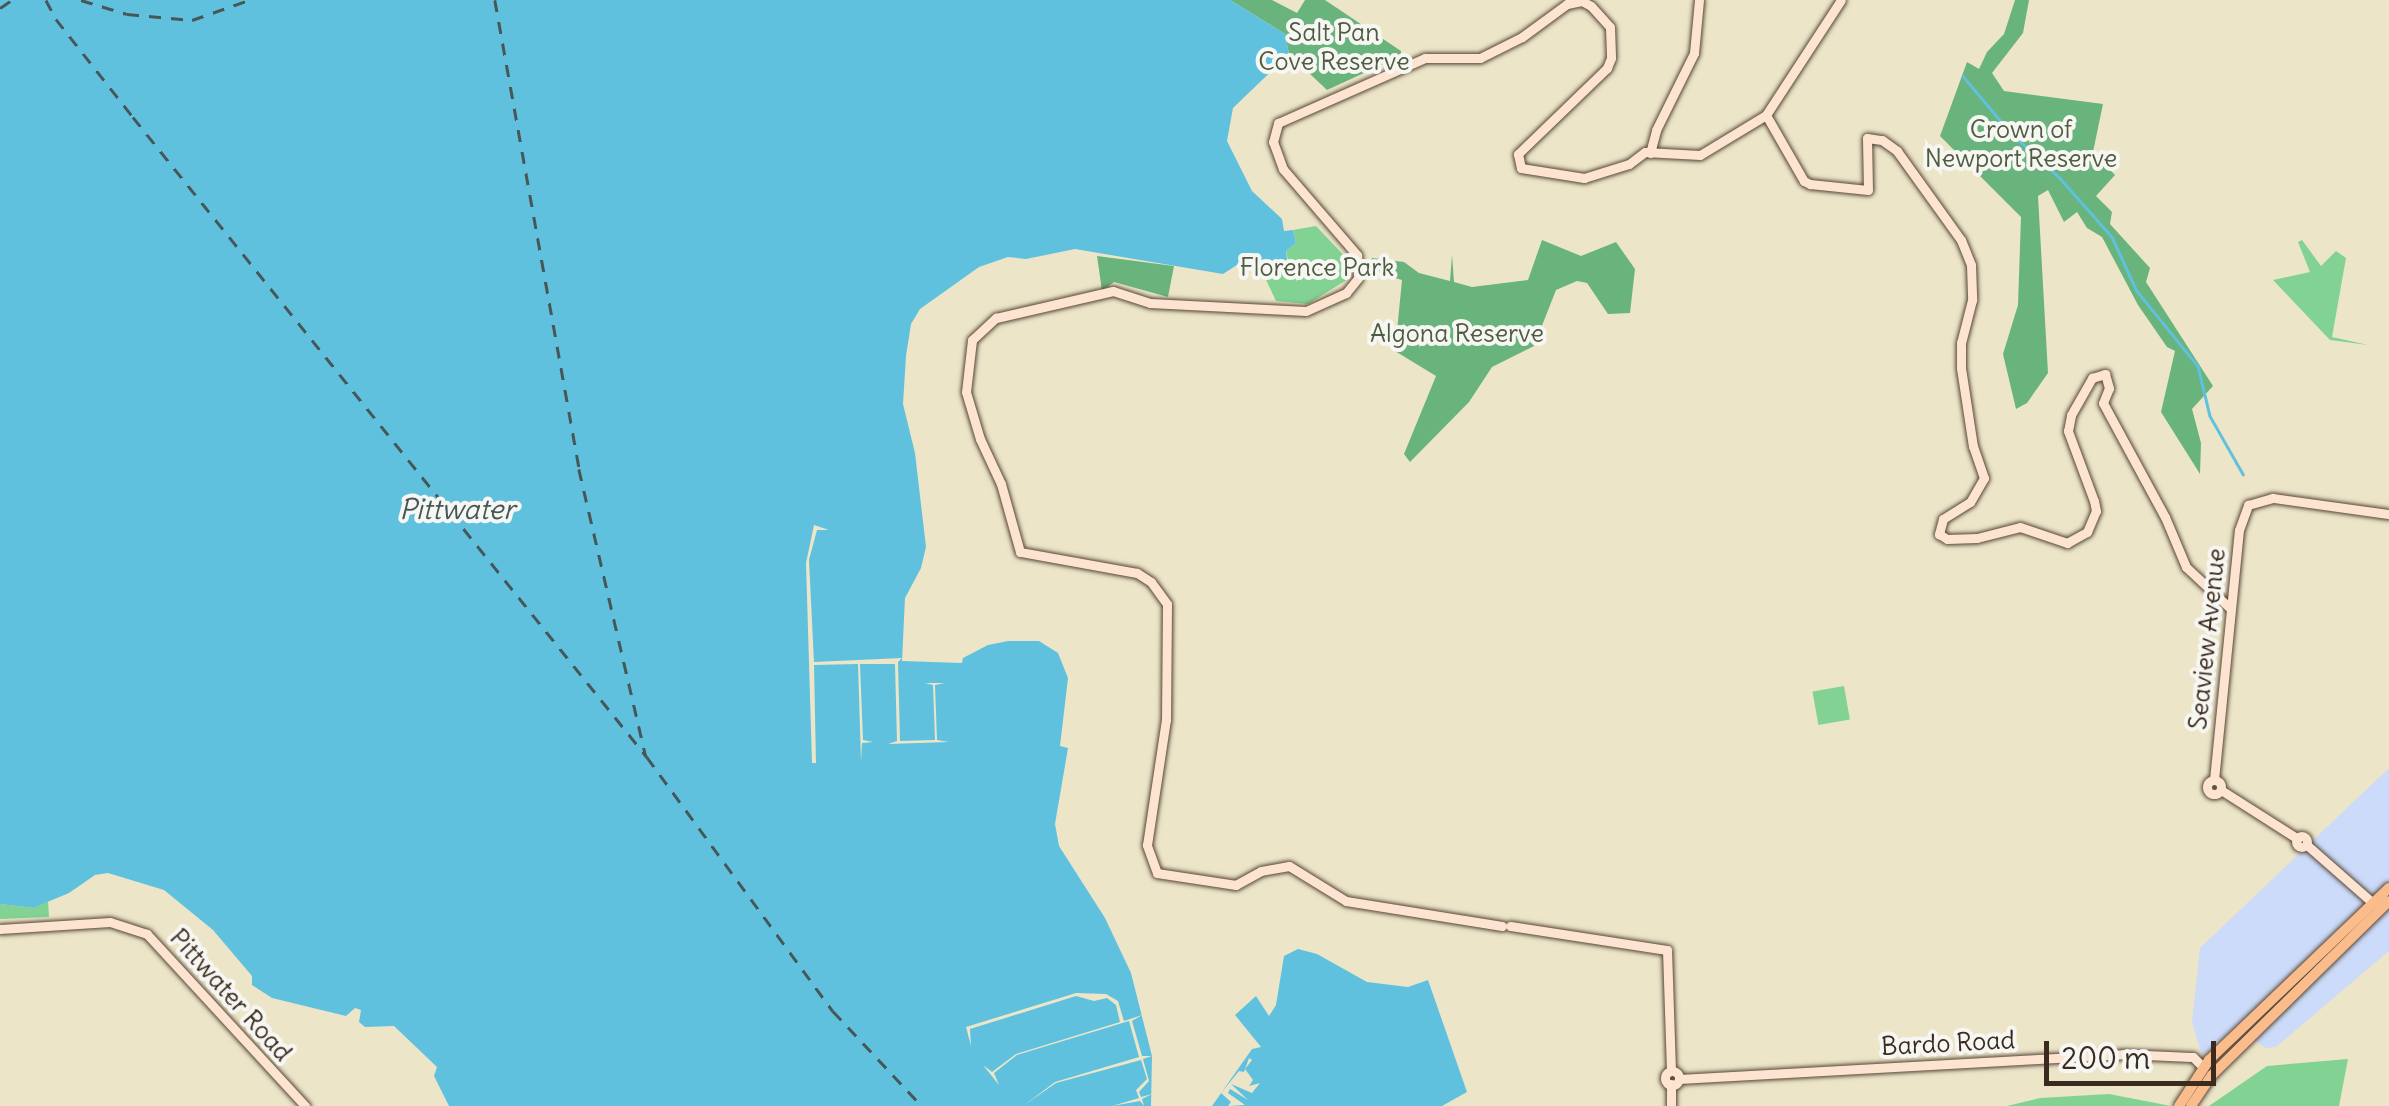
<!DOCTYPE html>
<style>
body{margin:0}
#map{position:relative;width:2389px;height:1106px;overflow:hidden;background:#ece5c8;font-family:Delius,sans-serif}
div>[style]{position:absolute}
.built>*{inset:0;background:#ccdbf9}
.green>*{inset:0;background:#82d293;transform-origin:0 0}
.forest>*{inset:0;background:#69b47d}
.water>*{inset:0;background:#60c1de}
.pier>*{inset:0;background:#ece5c8}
.stream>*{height:2.5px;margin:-1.25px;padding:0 1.25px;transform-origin:1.25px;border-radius:1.25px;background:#60c1de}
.ferry>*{height:2.5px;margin-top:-1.25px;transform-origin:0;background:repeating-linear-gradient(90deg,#465758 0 12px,transparent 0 22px)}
.roads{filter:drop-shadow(0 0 2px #564638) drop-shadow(0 0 2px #564638)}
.secondary>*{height:9px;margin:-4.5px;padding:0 4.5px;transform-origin:4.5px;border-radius:4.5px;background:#fde4d0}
.secondary>.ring{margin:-4.5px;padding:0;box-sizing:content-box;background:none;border:9px solid #fde4d0;border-radius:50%}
.primary>*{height:10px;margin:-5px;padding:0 5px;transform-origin:5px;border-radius:5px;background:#f9bc8a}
span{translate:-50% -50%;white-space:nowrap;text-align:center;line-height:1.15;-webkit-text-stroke:8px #f6f6f2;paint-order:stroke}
.park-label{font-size:25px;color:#505c41}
.street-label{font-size:25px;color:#3b2a1e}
.water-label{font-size:28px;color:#465758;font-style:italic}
.scale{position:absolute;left:2044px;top:1041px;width:172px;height:45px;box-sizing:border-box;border:5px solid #3b2a1e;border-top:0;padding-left:12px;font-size:30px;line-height:35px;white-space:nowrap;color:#3b2a1e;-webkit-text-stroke:8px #f6f6f2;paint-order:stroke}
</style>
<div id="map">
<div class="built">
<i style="clip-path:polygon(2389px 768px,2389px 951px,2276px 1047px,2265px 1048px,2238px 1026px,2202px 1056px,2192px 1022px,2200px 948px)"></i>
</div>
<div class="green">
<i style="clip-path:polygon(1316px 226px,1352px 264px,1348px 279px,1308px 304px,1276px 301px,1261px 269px,1291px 274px,1286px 251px,1296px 243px,1293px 230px)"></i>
<i style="clip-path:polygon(2302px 240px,2321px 266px,2336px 251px,2346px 258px,2332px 337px,2368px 345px,2330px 340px,2273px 280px,2310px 272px,2298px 242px)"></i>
<i style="left:1844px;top:686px;width:34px;height:32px;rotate:80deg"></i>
<i style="clip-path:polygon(48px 901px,49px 917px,0 919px,0 904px,33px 908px)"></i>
<i style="clip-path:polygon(2348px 1059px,2339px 1106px,2209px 1106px,2267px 1066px)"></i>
<i style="clip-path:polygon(2109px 1094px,2171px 1106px,2007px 1106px,2040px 1098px)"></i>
</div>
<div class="forest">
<i style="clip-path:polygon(1230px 0,1272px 0,1297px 13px,1305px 0,1325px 0,1401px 51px,1401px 56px,1327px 90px,1289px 54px,1285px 34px)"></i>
<i style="clip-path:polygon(2015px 0,2029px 0,2023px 33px,1992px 73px,2004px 91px,2103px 104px,2093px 152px,2115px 175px,2096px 196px,2112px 212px,2110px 224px,2150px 268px,2146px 282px,2213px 386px,2192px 409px,2201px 443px,2200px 474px,2161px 412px,2175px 351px,2167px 347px,2138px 305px,2102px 237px,2087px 228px,2077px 212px,2064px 222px,2048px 190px,2038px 196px,2048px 373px,2027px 403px,2016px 409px,2003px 354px,2018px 305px,2021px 217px,1940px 136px,1967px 62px,1979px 69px,1987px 52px,2004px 34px)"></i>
<i style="clip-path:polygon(1542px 240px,1581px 256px,1616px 242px,1635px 269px,1630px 313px,1608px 314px,1587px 283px,1577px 281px,1556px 290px,1534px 346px,1492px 367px,1469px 402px,1410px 462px,1404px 454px,1436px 376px,1395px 351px,1402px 280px,1368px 270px,1372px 258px,1404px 262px,1419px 273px,1450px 281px,1452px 255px,1454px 282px,1472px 287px,1528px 280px)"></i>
<i style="clip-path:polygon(1097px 256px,1174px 266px,1168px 297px,1114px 282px,1102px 291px)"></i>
</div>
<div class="water">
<i style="clip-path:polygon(0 0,1230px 0,1285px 34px,1289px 54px,1233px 108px,1227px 141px,1252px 191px,1282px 219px,1284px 231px,1293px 230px,1296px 243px,1286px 251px,1289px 276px,1258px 263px,1240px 263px,1223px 274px,1075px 249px,1026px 259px,1008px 257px,979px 267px,920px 309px,911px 324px,906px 356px,903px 404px,915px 453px,926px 547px,921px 568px,905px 598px,902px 661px,962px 663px,963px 658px,988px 645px,1008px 641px,1039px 641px,1058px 653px,1068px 678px,1060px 746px,1068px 748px,1055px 824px,1059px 846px,1105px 918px,1131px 973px,1152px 1056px,1151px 1106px,449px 1106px,434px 1076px,437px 1067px,394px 1026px,365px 1027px,359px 1022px,361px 1010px,355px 1008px,346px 1016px,272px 998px,252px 985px,252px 976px,213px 930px,164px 890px,108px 873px,95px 875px,69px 893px,33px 908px,0 904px)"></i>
<i style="clip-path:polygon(1298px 949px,1317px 954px,1367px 982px,1408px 987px,1428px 980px,1467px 1092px,1442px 1106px,1212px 1106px,1252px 1049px,1261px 1047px,1235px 1015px,1256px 996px,1269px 1016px,1276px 1005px,1284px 956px)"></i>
</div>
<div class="pier">
<i style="clip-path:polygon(814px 525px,829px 530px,817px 530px,809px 560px,814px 662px,902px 658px,898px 662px,900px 741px,935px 740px,933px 685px,925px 683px,945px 683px,935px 685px,937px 740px,949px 742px,888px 744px,897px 741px,895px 664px,860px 664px,863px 740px,873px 742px,862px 743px,861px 761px,858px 664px,814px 665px,816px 763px,812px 763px,806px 563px)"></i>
<i style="clip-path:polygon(1076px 993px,1106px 994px,1118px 1001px,1124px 1021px,1142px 1015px,1132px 1021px,1142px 1056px,1152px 1056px,1143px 1059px,1149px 1081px,1139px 1092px,1141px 1097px,1152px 1094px,1142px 1099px,1144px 1106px,1140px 1101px,1112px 1106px,1139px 1098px,1136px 1090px,1147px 1079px,1141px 1060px,1056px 1083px,1023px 1106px,1055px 1082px,1139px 1057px,1129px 1021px,1017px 1055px,994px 1073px,999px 1085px,983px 1065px,992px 1072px,1016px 1054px,1120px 1022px,1116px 1005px,1107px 998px,1094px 1001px,1076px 996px,970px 1029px,971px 1046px,966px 1027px)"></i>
<i style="clip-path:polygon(1249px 1058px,1252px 1060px,1245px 1069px,1253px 1080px,1249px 1086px,1260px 1083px,1252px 1093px,1231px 1084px,1248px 1100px,1230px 1089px,1228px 1093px,1245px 1105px,1228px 1106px,1231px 1102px,1221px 1093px,1239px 1071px,1244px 1072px)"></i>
</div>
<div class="stream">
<i style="left:1963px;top:76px;width:73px;rotate:50deg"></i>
<i style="left:2010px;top:132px;width:68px;rotate:42.6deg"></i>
<i style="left:2060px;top:178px;width:79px;rotate:48.6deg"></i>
<i style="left:2112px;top:237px;width:60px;rotate:65.2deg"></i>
<i style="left:2137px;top:291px;width:97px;rotate:50.9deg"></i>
<i style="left:2198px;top:366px;width:51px;rotate:76.5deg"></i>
<i style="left:2210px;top:416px;width:67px;rotate:60.4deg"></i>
</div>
<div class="ferry">
<i style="left:46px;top:0;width:21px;rotate:62deg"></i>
<i style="left:56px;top:19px;width:125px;rotate:51.8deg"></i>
<i style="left:133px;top:117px;width:821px;rotate:51.23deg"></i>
<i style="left:647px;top:757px;width:315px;rotate:53.8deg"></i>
<i style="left:833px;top:1011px;width:130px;rotate:46.9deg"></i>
<i style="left:81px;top:0;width:48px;rotate:16.9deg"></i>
<i style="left:127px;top:14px;width:65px;rotate:5.3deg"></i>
<i style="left:192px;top:20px;width:60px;rotate:-19.3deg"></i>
<i style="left:495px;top:0;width:476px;rotate:79.8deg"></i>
<i style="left:579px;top:469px;width:295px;rotate:76.9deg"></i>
<i style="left:0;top:8px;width:14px;rotate:-34deg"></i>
</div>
<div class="roads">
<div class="secondary">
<i style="left:1766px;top:115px;width:76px;rotate:60.1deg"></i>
<i style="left:1804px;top:181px;width:7px;rotate:27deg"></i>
<i style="left:1810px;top:184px;width:58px;rotate:5.9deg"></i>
<i style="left:1868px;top:190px;width:52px;rotate:-91.1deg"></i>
<i style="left:1867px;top:138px;width:15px;rotate:8deg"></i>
<i style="left:1882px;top:140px;width:19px;rotate:36deg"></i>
<i style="left:1897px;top:151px;width:110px;rotate:54.3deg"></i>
<i style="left:1961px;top:240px;width:27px;rotate:68deg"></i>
<i style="left:1971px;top:265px;width:35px;rotate:88deg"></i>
<i style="left:1972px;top:300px;width:44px;rotate:104.3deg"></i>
<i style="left:1961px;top:343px;width:25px;rotate:90deg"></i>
<i style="left:1961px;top:368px;width:79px;rotate:81.3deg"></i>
<i style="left:1973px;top:446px;width:34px;rotate:71deg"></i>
<i style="left:1984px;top:478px;width:28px;rotate:120deg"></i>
<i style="left:1970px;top:502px;width:32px;rotate:148deg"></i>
<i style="left:1943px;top:519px;width:16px;rotate:105deg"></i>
<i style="left:1939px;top:534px;width:9px;rotate:32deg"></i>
<i style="left:1947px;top:539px;width:30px;rotate:-2deg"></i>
<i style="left:1977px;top:538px;width:44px;rotate:-14.3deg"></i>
<i style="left:2020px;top:527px;width:50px;rotate:18.8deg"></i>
<i style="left:2067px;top:543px;width:23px;rotate:-29deg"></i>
<i style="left:2087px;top:532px;width:23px;rotate:-67deg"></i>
<i style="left:2096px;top:511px;width:10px;rotate:-101deg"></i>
<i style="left:2094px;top:501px;width:75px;rotate:-110.4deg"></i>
<i style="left:2068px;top:431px;width:16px;rotate:-79deg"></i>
<i style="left:2071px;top:415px;width:43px;rotate:-60.4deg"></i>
<i style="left:2092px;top:378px;width:14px;rotate:-17deg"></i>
<i style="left:2105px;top:374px;width:15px;rotate:74deg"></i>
<i style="left:2109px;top:388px;width:16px;rotate:112deg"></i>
<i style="left:2103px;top:403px;width:130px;rotate:61.5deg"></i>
<i style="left:2165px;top:517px;width:54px;rotate:67.2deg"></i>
<i style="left:2186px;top:567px;width:60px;rotate:43deg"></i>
<i style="left:1650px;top:153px;width:24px;rotate:-75deg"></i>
<i style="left:1656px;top:130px;width:86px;rotate:-63.7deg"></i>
<i style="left:1694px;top:53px;width:53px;rotate:-84.6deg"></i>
<i class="ring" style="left:2207px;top:780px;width:5px;height:5px"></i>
<i style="left:2214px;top:780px;width:251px;rotate:-84.3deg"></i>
<i style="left:2239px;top:530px;width:27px;rotate:-70deg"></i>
<i style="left:2248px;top:505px;width:26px;rotate:-16deg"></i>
<i style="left:2273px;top:498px;width:117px;rotate:7.9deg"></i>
<i style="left:2221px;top:790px;width:91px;rotate:32.5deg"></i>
<i class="ring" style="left:2296.5px;top:836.5px;width:2px;height:2px"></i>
<i style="left:2307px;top:845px;width:88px;rotate:41.3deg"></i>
<i style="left:1502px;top:926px;width:158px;rotate:-170.9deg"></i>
<i style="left:1346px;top:901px;width:67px;rotate:-148.4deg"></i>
<i style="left:1289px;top:866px;width:28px;rotate:170deg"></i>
<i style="left:1261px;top:871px;width:29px;rotate:151deg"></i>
<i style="left:1236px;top:885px;width:80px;rotate:-171.4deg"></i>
<i style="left:1157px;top:873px;width:30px;rotate:-110deg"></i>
<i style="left:1147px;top:845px;width:126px;rotate:-81.4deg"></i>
<i style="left:1166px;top:720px;width:116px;rotate:-89.5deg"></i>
<i style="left:1167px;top:604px;width:27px;rotate:-126deg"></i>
<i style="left:1151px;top:582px;width:17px;rotate:-147deg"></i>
<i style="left:1137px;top:573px;width:119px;rotate:-169.8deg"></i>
<i style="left:1020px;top:552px;width:71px;rotate:-105.6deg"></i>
<i style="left:1001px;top:484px;width:50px;rotate:-115deg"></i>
<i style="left:980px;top:439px;width:49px;rotate:-106.6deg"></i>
<i style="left:966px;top:392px;width:52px;rotate:-83.4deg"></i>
<i style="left:972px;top:340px;width:33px;rotate:-43deg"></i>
<i style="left:996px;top:318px;width:120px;rotate:-13deg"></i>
<i style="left:1113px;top:291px;width:39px;rotate:18deg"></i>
<i style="left:1150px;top:303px;width:156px;rotate:2.9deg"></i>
<i style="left:1306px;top:311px;width:44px;rotate:-24.2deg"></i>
<i style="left:1346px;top:293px;width:19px;rotate:-51deg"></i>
<i style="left:1358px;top:278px;width:23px;rotate:-92deg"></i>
<i style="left:1357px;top:255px;width:113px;rotate:-130.7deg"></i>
<i style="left:1283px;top:169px;width:29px;rotate:-110deg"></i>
<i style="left:1273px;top:142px;width:20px;rotate:-75deg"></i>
<i style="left:1278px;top:123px;width:161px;rotate:-23.9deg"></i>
<i style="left:1425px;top:58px;width:55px"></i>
<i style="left:1480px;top:58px;width:47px;rotate:-26.6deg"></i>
<i style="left:1522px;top:37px;width:56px;rotate:-36.3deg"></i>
<i style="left:1567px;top:4px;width:15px;rotate:-11deg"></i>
<i style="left:1582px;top:1px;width:10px;rotate:29deg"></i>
<i style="left:1591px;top:6px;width:28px;rotate:48deg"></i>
<i style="left:1610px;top:27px;width:31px;rotate:88deg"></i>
<i style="left:1611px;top:58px;width:11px;rotate:112deg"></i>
<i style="left:1607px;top:68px;width:124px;rotate:136deg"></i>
<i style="left:1518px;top:154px;width:14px;rotate:78deg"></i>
<i style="left:1521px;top:168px;width:64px;rotate:9deg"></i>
<i style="left:1584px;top:178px;width:47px;rotate:-17.3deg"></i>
<i style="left:1629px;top:164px;width:20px;rotate:-37deg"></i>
<i style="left:1645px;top:152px;width:55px;rotate:3.1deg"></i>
<i style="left:1700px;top:155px;width:77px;rotate:-31.2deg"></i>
<i style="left:1766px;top:115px;width:137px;rotate:-56.9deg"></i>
<i style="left:1510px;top:926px;width:159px;rotate:8.7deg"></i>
<i style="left:1667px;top:950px;width:121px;rotate:88.1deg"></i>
<i style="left:0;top:929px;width:110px;rotate:-3.6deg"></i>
<i style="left:110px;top:922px;width:39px;rotate:18deg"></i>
<i style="left:147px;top:934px;width:234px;rotate:47.4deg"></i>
<i class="ring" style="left:1665px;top:1071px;width:5px;height:5px"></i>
<i style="left:1679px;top:1079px;width:445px;rotate:-3.2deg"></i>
<i style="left:2123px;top:1054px;width:70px;rotate:2.5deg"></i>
<i style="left:2193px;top:1057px;width:14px;rotate:45deg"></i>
<i style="left:1671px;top:1084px;width:22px;rotate:90deg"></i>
</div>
<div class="primary">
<i style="left:2179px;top:1106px;width:55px;rotate:-56.9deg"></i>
<i style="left:2209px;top:1060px;width:249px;rotate:-43.7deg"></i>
<i style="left:2191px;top:1106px;width:37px;rotate:-56deg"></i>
<i style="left:2212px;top:1075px;width:248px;rotate:-44.5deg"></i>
</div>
</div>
<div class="park-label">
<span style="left:1334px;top:47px">Salt Pan<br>Cove Reserve</span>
<span style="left:2021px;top:144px">Crown of<br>Newport Reserve</span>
<span style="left:1317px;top:267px">Florence Park</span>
<span style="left:1457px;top:333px">Algona Reserve</span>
</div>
<div class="street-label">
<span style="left:2207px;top:639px;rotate:-84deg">Seaview Avenue</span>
<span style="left:231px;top:995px;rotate:48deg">Pittwater Road</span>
<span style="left:1948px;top:1043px;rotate:-3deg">Bardo Road</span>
</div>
<div class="water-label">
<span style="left:457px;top:509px">Pittwater</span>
</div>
<div class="scale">200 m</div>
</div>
